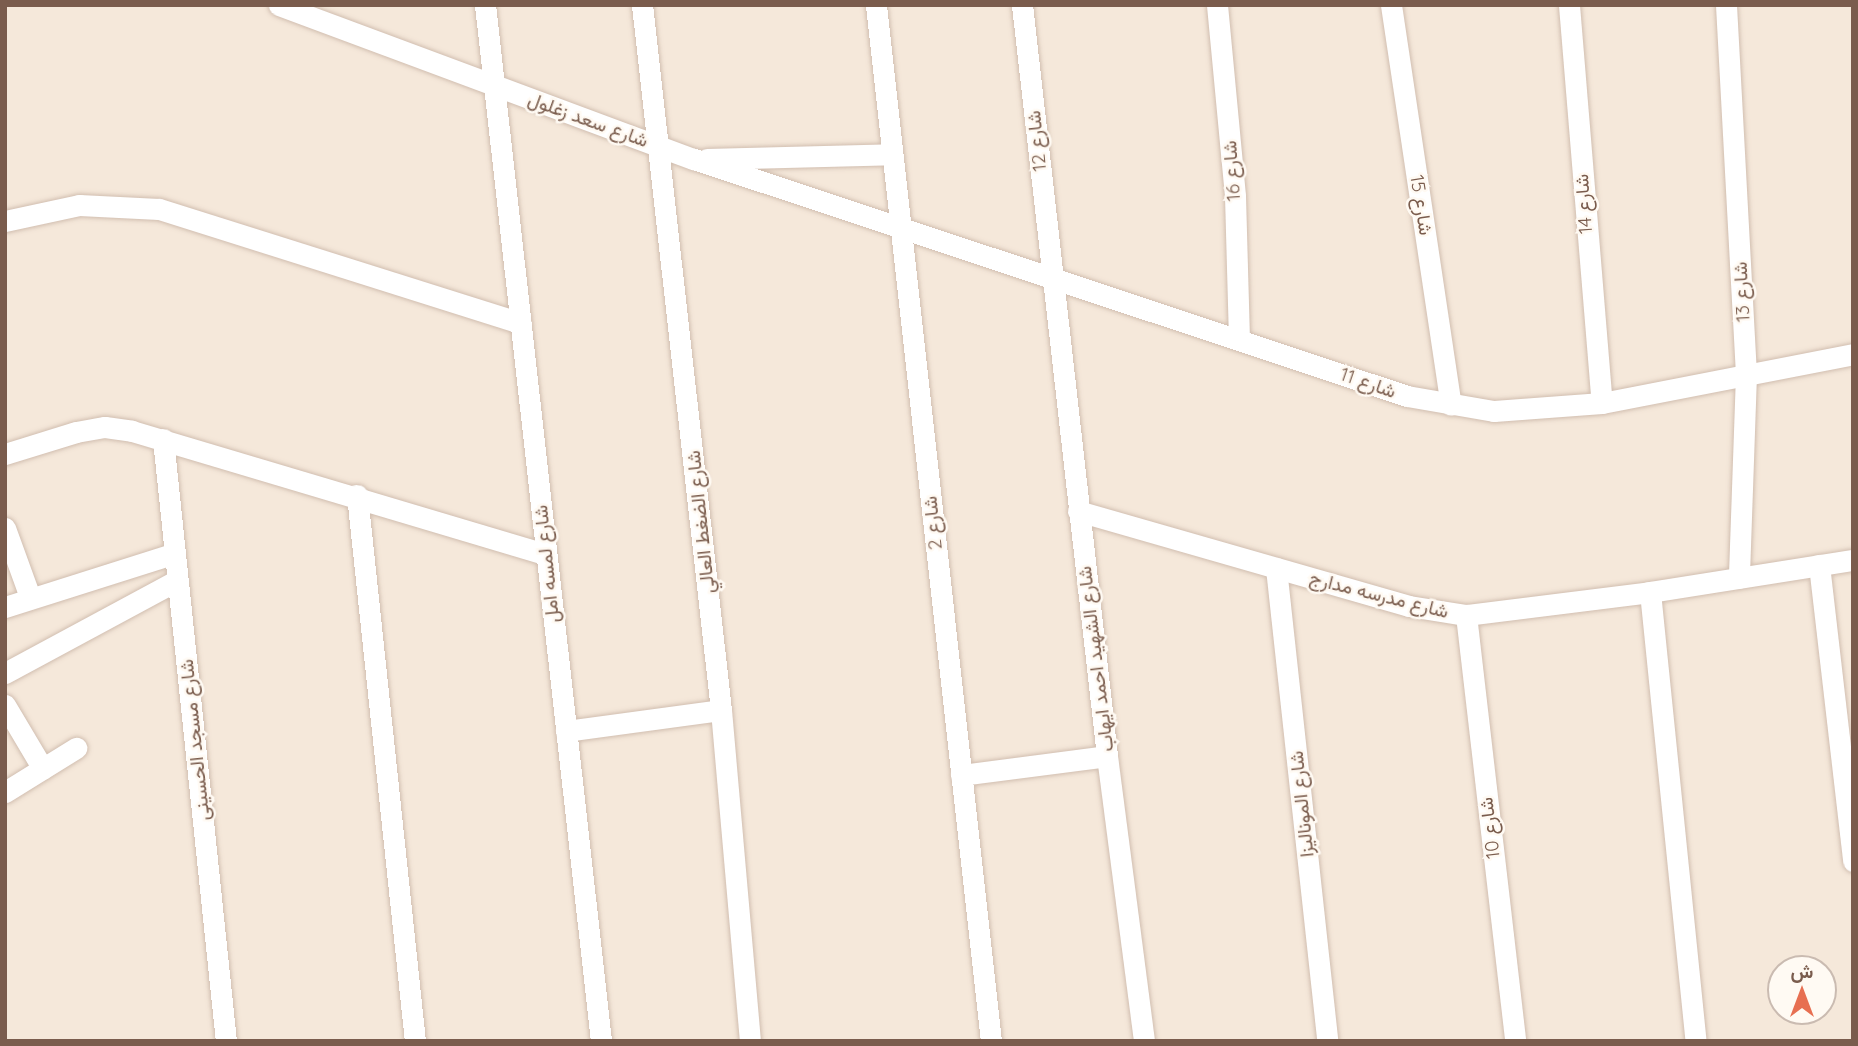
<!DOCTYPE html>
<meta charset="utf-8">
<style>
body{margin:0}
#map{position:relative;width:1858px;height:1046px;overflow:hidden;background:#fdf6ec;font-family:Quicksand,Vazirmatn,sans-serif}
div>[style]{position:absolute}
.residential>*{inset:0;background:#f5e8da}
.roads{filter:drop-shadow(0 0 2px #d1beb0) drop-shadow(0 0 2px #d1beb0)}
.minor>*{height:21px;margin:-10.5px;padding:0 10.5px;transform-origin:10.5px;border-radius:10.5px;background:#fff}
span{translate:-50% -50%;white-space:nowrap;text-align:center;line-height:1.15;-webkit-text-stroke:5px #fffaf3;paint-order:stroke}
.street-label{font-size:19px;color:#7a5c4d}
.frame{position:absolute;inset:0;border:7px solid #7a5c4d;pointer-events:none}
.north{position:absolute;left:1767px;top:955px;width:70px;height:70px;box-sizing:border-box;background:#fffaf3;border:2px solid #cabbb1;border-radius:50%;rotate:0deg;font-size:19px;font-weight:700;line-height:28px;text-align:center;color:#7a5c4d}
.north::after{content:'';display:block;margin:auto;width:24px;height:32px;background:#e76f51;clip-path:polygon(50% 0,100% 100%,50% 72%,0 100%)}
</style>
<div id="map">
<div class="residential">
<i style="clip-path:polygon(evenodd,5px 5px,1853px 5px,1853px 1041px,5px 1041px,5px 5px,1781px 969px,1823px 969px,1823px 1011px,1781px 1011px,1781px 969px)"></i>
</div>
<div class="roads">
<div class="minor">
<i style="left:279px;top:5px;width:443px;rotate:20.4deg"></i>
<i style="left:694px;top:159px;width:751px;rotate:18.39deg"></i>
<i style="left:1407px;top:396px;width:88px;rotate:9.8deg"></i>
<i style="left:1494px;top:411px;width:108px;rotate:-4.2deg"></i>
<i style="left:1602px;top:403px;width:256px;rotate:-11deg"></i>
<i style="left:485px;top:5px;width:1042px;rotate:83.61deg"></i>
<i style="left:642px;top:5px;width:709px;rotate:83.61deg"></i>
<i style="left:721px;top:710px;width:332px;rotate:85deg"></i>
<i style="left:876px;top:5px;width:1042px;rotate:83.67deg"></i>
<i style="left:1022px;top:5px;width:756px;rotate:83.54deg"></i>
<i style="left:1107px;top:756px;width:287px;rotate:82.6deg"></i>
<i style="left:1217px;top:5px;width:192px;rotate:84.6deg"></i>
<i style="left:1235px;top:196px;width:142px;rotate:88.4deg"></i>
<i style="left:1391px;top:5px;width:404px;rotate:81.5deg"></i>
<i style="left:1569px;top:5px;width:399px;rotate:85.3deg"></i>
<i style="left:1726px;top:5px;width:370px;rotate:86.9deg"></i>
<i style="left:1746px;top:374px;width:204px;rotate:92deg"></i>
<i style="left:707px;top:159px;width:185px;rotate:-1.5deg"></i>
<i style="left:5px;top:221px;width:76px;rotate:-12.2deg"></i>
<i style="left:79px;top:205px;width:80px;rotate:2.9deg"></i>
<i style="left:159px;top:209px;width:379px;rotate:17.5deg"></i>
<i style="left:163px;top:439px;width:605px;rotate:84.03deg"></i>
<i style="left:5px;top:454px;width:74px;rotate:-17.2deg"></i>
<i style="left:76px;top:432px;width:29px;rotate:-10deg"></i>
<i style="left:105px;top:427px;width:27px;rotate:8deg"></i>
<i style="left:132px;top:431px;width:431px;rotate:16.6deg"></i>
<i style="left:357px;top:495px;width:549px;rotate:83.94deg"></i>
<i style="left:1078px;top:511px;width:344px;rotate:16deg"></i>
<i style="left:1409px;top:606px;width:58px;rotate:9deg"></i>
<i style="left:1466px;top:615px;width:185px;rotate:-7.1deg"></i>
<i style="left:1650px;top:592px;width:206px;rotate:-9deg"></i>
<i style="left:5px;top:528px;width:73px;rotate:70.1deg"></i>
<i style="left:1819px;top:565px;width:298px;rotate:83.4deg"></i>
<i style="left:1276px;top:568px;width:476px;rotate:83.8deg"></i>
<i style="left:1650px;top:592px;width:451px;rotate:84.2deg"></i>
<i style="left:5px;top:607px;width:178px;rotate:-17.6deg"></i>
<i style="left:1466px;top:615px;width:429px;rotate:83.4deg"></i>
<i style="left:5px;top:673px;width:196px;rotate:-28.3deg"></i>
<i style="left:5px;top:705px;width:74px;rotate:59.3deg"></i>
<i style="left:566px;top:731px;width:156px;rotate:-7.7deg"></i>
<i style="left:961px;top:775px;width:147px;rotate:-7.4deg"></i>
<i style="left:5px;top:792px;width:84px;rotate:-31.8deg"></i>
</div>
</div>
<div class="street-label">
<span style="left:588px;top:120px;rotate:20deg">شارع سعد زغلول</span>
<span style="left:1037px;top:141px;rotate:-96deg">شارع 12</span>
<span style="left:1232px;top:171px;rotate:-94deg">شارع 16</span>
<span style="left:1584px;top:204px;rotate:-94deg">شارع 14</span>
<span style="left:1421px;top:205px;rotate:81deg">شارع 15</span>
<span style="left:1742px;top:292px;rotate:-93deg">شارع 13</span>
<span style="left:1368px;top:383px;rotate:19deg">شارع 11</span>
<span style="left:701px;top:522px;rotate:-96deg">شارع الضغط العالي</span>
<span style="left:933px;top:523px;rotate:-96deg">شارع 2</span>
<span style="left:547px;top:564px;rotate:-96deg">شارع لمسه امل</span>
<span style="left:1379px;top:595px;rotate:14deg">شارع مدرسه مدارج</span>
<span style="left:1096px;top:659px;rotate:-97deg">شارع الشهيد احمد ايهاب</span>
<span style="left:195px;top:740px;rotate:-96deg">شارع مسجد الحسينى</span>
<span style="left:1302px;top:804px;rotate:-96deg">شارع الموناليزا</span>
<span style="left:1490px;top:828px;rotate:-97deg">شارع 10</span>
</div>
<div class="frame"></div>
<div class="north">ش</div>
</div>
